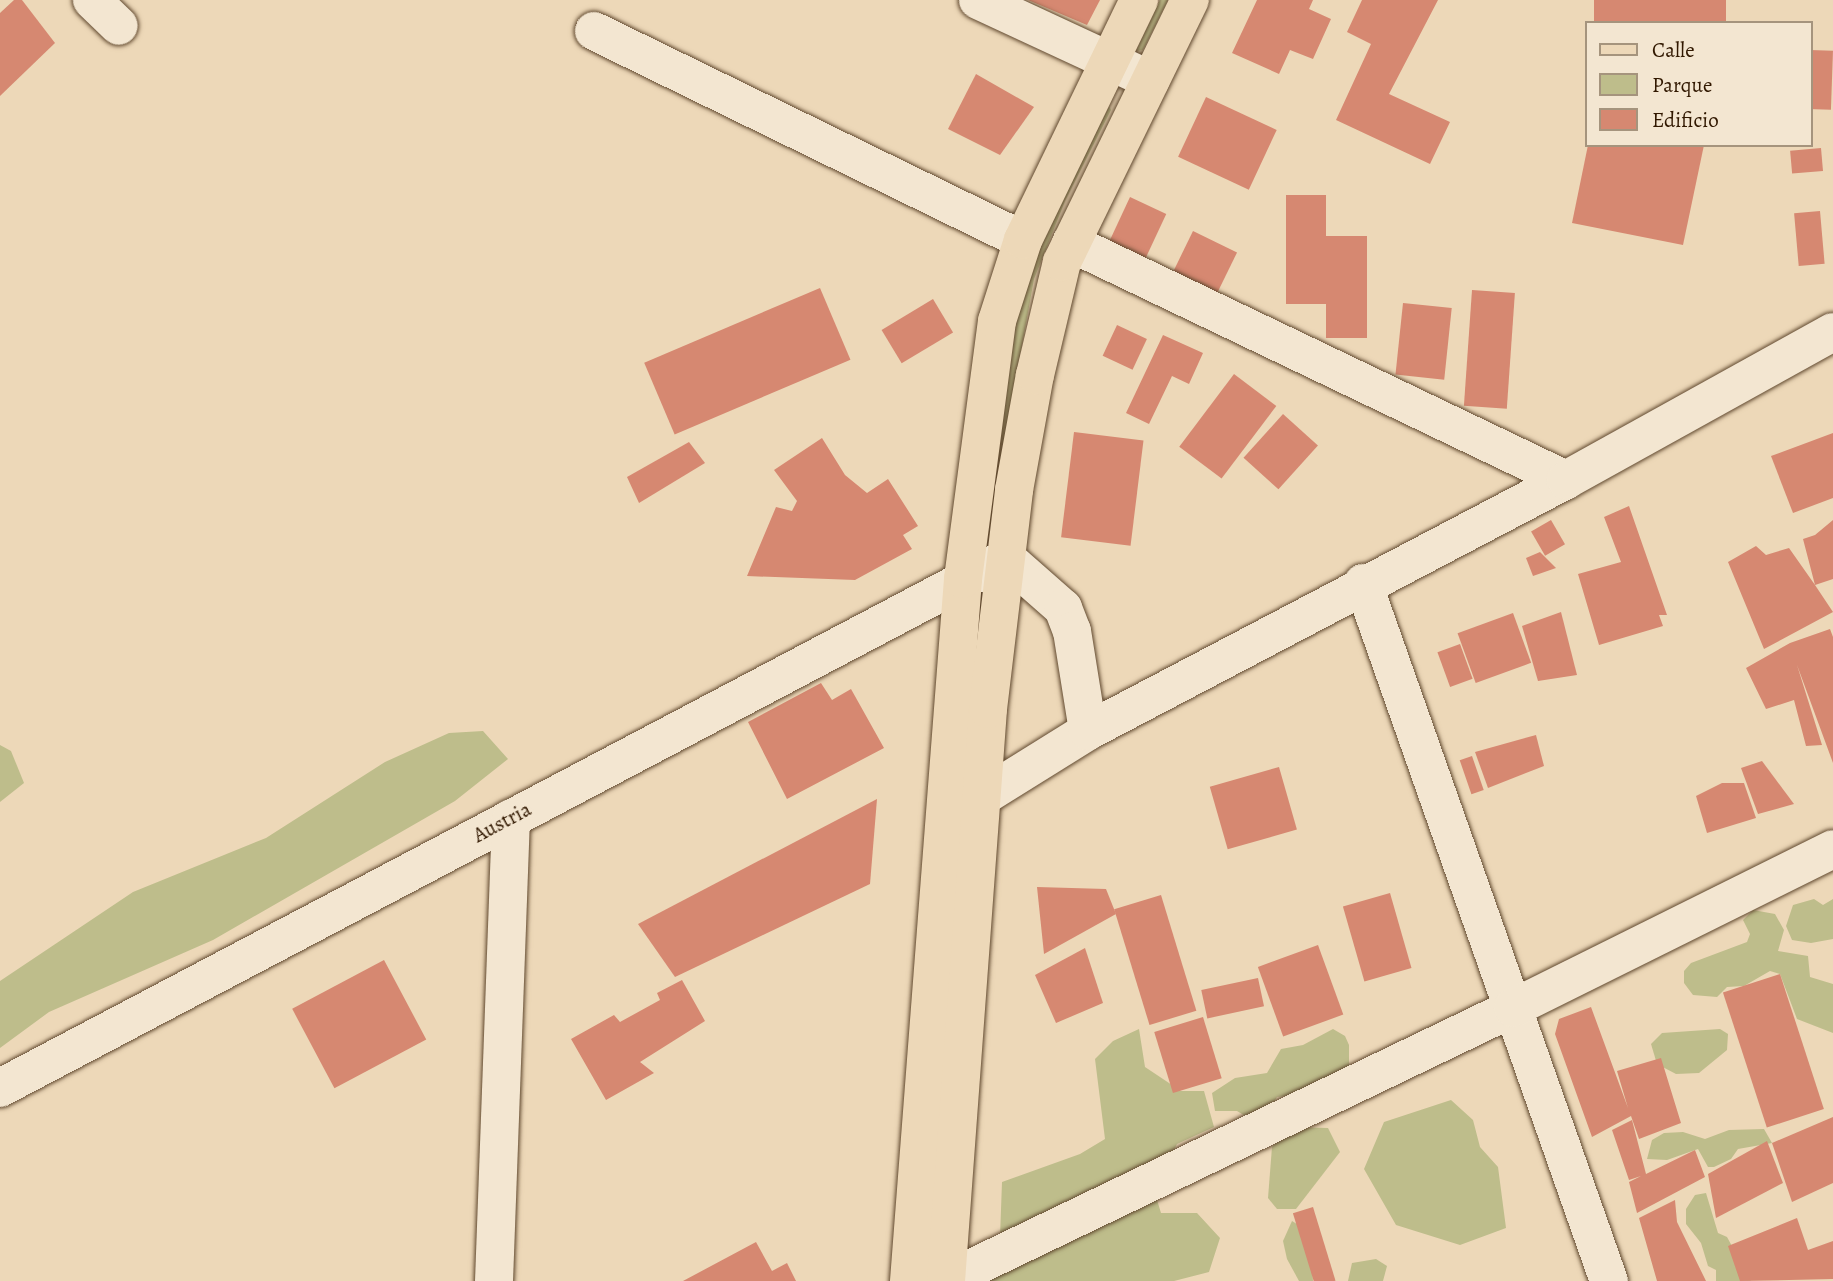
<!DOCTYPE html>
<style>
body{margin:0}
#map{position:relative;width:1833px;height:1281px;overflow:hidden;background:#edd8b8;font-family:Alegreya,serif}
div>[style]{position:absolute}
.green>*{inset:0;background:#bebd8b}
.building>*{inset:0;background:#d68871;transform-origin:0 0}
.roads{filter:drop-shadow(0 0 2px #60482e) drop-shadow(0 0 2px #60482e)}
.minor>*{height:38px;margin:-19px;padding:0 19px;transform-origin:19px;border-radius:19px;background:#f3e6d1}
.major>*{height:38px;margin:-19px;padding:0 19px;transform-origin:19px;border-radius:19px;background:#edd8b8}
span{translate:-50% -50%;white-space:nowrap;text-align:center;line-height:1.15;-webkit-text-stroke:5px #f3e6d1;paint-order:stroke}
.street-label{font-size:21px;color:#311800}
.legend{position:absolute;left:1585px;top:21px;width:228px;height:126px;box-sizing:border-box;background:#f3e6d1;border:2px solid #a5947d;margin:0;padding:9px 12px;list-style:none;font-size:21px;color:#311800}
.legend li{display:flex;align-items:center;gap:14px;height:35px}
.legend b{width:35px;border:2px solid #a5947d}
</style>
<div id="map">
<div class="green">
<i style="clip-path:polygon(1160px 0,1168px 0,1143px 50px,1136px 51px)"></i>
<i style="clip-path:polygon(1109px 106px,1111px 110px,1065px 201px,1034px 279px,989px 528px,1017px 314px,1039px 247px)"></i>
<i style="clip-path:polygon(483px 731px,508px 759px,455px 801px,213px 940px,49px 1012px,0 1048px,0 981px,133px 892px,266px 838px,385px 762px,449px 733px)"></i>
<i style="clip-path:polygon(0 745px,11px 751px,24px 783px,0 802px)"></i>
<i style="clip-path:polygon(1814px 899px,1823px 905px,1833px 899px,1833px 939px,1811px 943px,1792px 940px,1786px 926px,1793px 905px)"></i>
<i style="clip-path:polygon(1753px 910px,1775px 914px,1784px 930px,1778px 951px,1808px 956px,1810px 977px,1833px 984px,1833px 1033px,1797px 1019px,1780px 974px,1770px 971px,1744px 986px,1727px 987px,1717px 997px,1693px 995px,1684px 983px,1684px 971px,1691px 963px,1747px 942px,1750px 934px,1743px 920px)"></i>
<i style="clip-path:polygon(1139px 1029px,1145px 1067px,1181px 1091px,1204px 1091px,1214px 1127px,1177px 1144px,1154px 1190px,1161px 1213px,1197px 1213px,1220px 1238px,1209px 1272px,1174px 1281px,981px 1281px,1000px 1237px,1002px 1182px,1080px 1154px,1105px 1139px,1095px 1059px,1113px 1041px)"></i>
<i style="clip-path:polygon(1333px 1029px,1345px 1036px,1349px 1045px,1349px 1067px,1301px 1094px,1277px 1097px,1270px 1109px,1247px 1117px,1237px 1111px,1215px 1111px,1212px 1093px,1235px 1078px,1267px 1073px,1281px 1049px,1303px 1045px)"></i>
<i style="clip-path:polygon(1720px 1029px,1728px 1034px,1727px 1050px,1699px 1073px,1676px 1074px,1657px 1064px,1651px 1044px,1662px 1033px)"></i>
<i style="clip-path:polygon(1451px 1100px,1473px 1120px,1480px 1147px,1498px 1167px,1506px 1228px,1460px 1245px,1396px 1225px,1364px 1169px,1384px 1122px)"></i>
<i style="clip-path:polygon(1292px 1127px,1328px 1128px,1340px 1152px,1296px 1209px,1277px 1209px,1268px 1198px,1272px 1147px)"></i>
<i style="clip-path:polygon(1764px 1129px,1772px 1143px,1738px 1149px,1731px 1159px,1714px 1167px,1708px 1167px,1698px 1149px,1667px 1160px,1647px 1159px,1652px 1140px,1664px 1133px,1683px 1132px,1705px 1139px,1729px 1130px)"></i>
<i style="clip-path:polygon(1706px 1193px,1718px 1233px,1727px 1237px,1751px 1281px,1716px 1281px,1716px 1270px,1708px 1266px,1701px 1243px,1686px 1224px,1686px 1209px,1695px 1195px)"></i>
<i style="clip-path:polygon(1292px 1221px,1300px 1226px,1311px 1252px,1313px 1281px,1299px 1281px,1287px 1259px,1283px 1241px)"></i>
<i style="clip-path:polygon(1376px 1259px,1387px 1266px,1383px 1281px,1348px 1281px,1352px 1263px)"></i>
</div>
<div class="building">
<i style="clip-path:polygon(14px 0,22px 0,55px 43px,0 96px,0 13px)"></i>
<i style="clip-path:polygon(1028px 0,1100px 0,1087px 25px)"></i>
<i style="clip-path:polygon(1257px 0,1313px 0,1309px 9px,1331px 19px,1313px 59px,1290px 50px,1279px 74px,1232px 53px)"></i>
<i style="clip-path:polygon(1362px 0,1438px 0,1389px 94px,1450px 122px,1430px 164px,1336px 120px,1371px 44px,1347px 32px)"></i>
<i style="left:1594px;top:0;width:132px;height:23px"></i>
<i style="left:1810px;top:50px;width:23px;height:59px;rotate:2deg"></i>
<i style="clip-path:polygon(976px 74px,1034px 107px,1000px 155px,948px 129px)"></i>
<i style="left:1206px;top:97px;width:78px;height:66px;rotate:25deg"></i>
<i style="clip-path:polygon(1588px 145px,1704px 145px,1683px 245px,1572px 223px)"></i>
<i style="left:1821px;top:148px;width:23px;height:31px;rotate:85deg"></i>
<i style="clip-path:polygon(1286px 195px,1326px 195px,1326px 236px,1367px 236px,1367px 338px,1326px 338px,1326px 304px,1286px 304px)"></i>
<i style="left:1130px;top:197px;width:40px;height:52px;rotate:25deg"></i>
<i style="left:1820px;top:211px;width:53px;height:26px;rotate:85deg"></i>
<i style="left:1193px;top:231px;width:49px;height:48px;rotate:26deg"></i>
<i style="left:820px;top:288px;width:78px;height:191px;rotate:67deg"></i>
<i style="left:1472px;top:290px;width:43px;height:116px;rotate:4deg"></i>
<i style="left:933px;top:299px;width:39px;height:60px;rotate:59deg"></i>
<i style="left:1403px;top:303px;width:49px;height:72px;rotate:6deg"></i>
<i style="left:1117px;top:325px;width:33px;height:34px;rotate:25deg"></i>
<i style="clip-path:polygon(1163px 335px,1203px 353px,1189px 384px,1172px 376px,1149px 424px,1126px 413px)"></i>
<i style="left:1234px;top:374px;width:53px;height:91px;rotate:37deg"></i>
<i style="left:1283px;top:414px;width:47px;height:59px;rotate:42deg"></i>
<i style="left:1074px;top:432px;width:70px;height:106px;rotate:7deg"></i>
<i style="clip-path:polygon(1833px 433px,1833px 498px,1793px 513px,1771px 456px)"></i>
<i style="clip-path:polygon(822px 438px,845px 475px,867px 493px,888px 479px,918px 526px,903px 535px,912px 549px,855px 580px,747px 576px,776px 507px,792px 511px,797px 501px,774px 470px)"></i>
<i style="clip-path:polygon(689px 442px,705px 463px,639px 503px,627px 477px)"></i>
<i style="clip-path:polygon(1629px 506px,1667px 615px,1659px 615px,1663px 626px,1599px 645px,1578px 574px,1621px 562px,1604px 517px)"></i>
<i style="left:1551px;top:520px;width:28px;height:23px;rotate:60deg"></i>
<i style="clip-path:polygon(1833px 520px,1833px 579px,1815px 585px,1833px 612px,1764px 649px,1728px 562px,1756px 546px,1766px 555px,1789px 548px,1815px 585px,1803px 539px,1815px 535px)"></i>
<i style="clip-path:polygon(1540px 552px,1556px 568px,1533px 576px,1526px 558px)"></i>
<i style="clip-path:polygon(1561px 612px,1577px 675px,1538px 681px,1522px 626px)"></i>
<i style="left:1513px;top:613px;width:53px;height:59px;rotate:70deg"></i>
<i style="clip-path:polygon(1830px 629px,1833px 637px,1833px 763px,1797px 665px,1822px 745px,1806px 746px,1794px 700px,1766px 709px,1746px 668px,1790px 643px)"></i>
<i style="left:1460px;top:644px;width:37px;height:24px;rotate:70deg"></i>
<i style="clip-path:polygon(821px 683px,832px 700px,851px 689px,884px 748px,787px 799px,748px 722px)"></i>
<i style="clip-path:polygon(1536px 735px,1544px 766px,1488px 788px,1475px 752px)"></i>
<i style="left:1472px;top:756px;width:36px;height:13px;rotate:71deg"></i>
<i style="clip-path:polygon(1762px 761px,1794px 804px,1758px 814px,1741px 768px)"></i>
<i style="left:1279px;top:767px;width:65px;height:72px;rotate:74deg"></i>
<i style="clip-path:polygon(1722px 783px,1744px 783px,1756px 818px,1707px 833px,1696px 796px)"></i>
<i style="clip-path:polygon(877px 799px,870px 884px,675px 977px,638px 924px)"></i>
<i style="clip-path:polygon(1037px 887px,1106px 889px,1116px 914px,1044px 954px)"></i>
<i style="left:1390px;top:893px;width:78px;height:49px;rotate:74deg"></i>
<i style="left:1161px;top:895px;width:121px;height:49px;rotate:73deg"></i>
<i style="left:1318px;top:945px;width:74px;height:64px;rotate:70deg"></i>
<i style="clip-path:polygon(1085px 948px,1103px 1003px,1056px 1023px,1035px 975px)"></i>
<i style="left:384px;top:960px;width:90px;height:104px;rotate:62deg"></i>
<i style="left:1780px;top:974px;width:142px;height:60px;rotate:72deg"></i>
<i style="left:1258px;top:978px;width:29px;height:58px;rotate:78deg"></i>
<i style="clip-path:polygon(682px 980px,705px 1021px,640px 1062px,654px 1073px,606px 1100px,571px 1039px,614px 1015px,620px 1022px,660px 1000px,657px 993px)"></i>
<i style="clip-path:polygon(1591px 1007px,1628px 1108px,1617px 1071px,1661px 1058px,1681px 1123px,1639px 1139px,1631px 1116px,1592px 1137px,1555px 1034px,1559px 1019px)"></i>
<i style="left:1203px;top:1017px;width:64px;height:51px;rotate:73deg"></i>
<i style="clip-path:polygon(1833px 1117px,1833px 1183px,1792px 1202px,1772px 1143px)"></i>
<i style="clip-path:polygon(1632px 1120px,1646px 1174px,1695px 1150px,1705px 1177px,1637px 1213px,1629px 1182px,1641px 1176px,1629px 1180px,1612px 1130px)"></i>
<i style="clip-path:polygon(1767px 1141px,1783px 1183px,1716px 1218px,1708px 1174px)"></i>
<i style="clip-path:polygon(1675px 1200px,1677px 1222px,1706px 1281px,1657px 1281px,1639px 1218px)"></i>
<i style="left:1313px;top:1207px;width:77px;height:21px;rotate:73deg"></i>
<i style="clip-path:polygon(1797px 1218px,1808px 1250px,1833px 1241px,1833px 1279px,1740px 1281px,1728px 1246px)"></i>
<i style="clip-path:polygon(756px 1242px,772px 1271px,787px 1263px,796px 1281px,683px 1281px)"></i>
</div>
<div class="roads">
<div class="minor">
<i style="left:92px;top:0;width:37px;rotate:44deg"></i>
<i style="left:978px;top:0;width:190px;rotate:24.9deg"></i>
<i style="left:594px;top:31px;width:477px;rotate:26deg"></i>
<i style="left:1071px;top:243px;width:549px;rotate:25.58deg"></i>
<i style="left:1363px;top:583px;width:740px;rotate:70.59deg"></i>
<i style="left:958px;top:812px;width:153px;rotate:-31.9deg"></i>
<i style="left:1088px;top:731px;width:540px;rotate:-27.7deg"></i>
<i style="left:1566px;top:480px;width:305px;rotate:-29deg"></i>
<i style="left:0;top:1088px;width:1137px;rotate:-27.78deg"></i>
<i style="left:1006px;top:558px;width:76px;rotate:41.3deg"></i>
<i style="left:1063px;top:608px;width:25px;rotate:69deg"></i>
<i style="left:1072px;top:631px;width:101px;rotate:80.9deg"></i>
<i style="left:494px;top:1281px;width:463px;rotate:-87.9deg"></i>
<i style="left:945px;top:1281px;width:630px;rotate:-25.67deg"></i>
<i style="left:1513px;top:1008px;width:357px;rotate:-26.4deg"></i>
</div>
<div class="major">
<i style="left:909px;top:1281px;width:704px;rotate:-85.6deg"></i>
<i style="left:963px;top:579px;width:260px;rotate:-82.5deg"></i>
<i style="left:997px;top:321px;width:85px;rotate:-72.2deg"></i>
<i style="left:1023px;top:240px;width:267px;rotate:-64.2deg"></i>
<i style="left:946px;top:1281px;width:574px;rotate:-85.8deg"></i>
<i style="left:988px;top:709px;width:221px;rotate:-83.2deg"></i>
<i style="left:1014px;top:490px;width:117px;rotate:-79.7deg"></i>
<i style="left:1035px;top:375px;width:116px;rotate:-76.6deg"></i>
<i style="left:1062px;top:262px;width:292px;rotate:-64deg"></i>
</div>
</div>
<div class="street-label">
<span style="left:502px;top:822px;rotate:-28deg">Austria</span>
</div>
<ul class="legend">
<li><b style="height:9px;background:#edd8b8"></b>Calle</li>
<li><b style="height:19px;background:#bebd8b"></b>Parque</li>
<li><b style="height:19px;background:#d68871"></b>Edificio</li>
</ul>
</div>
